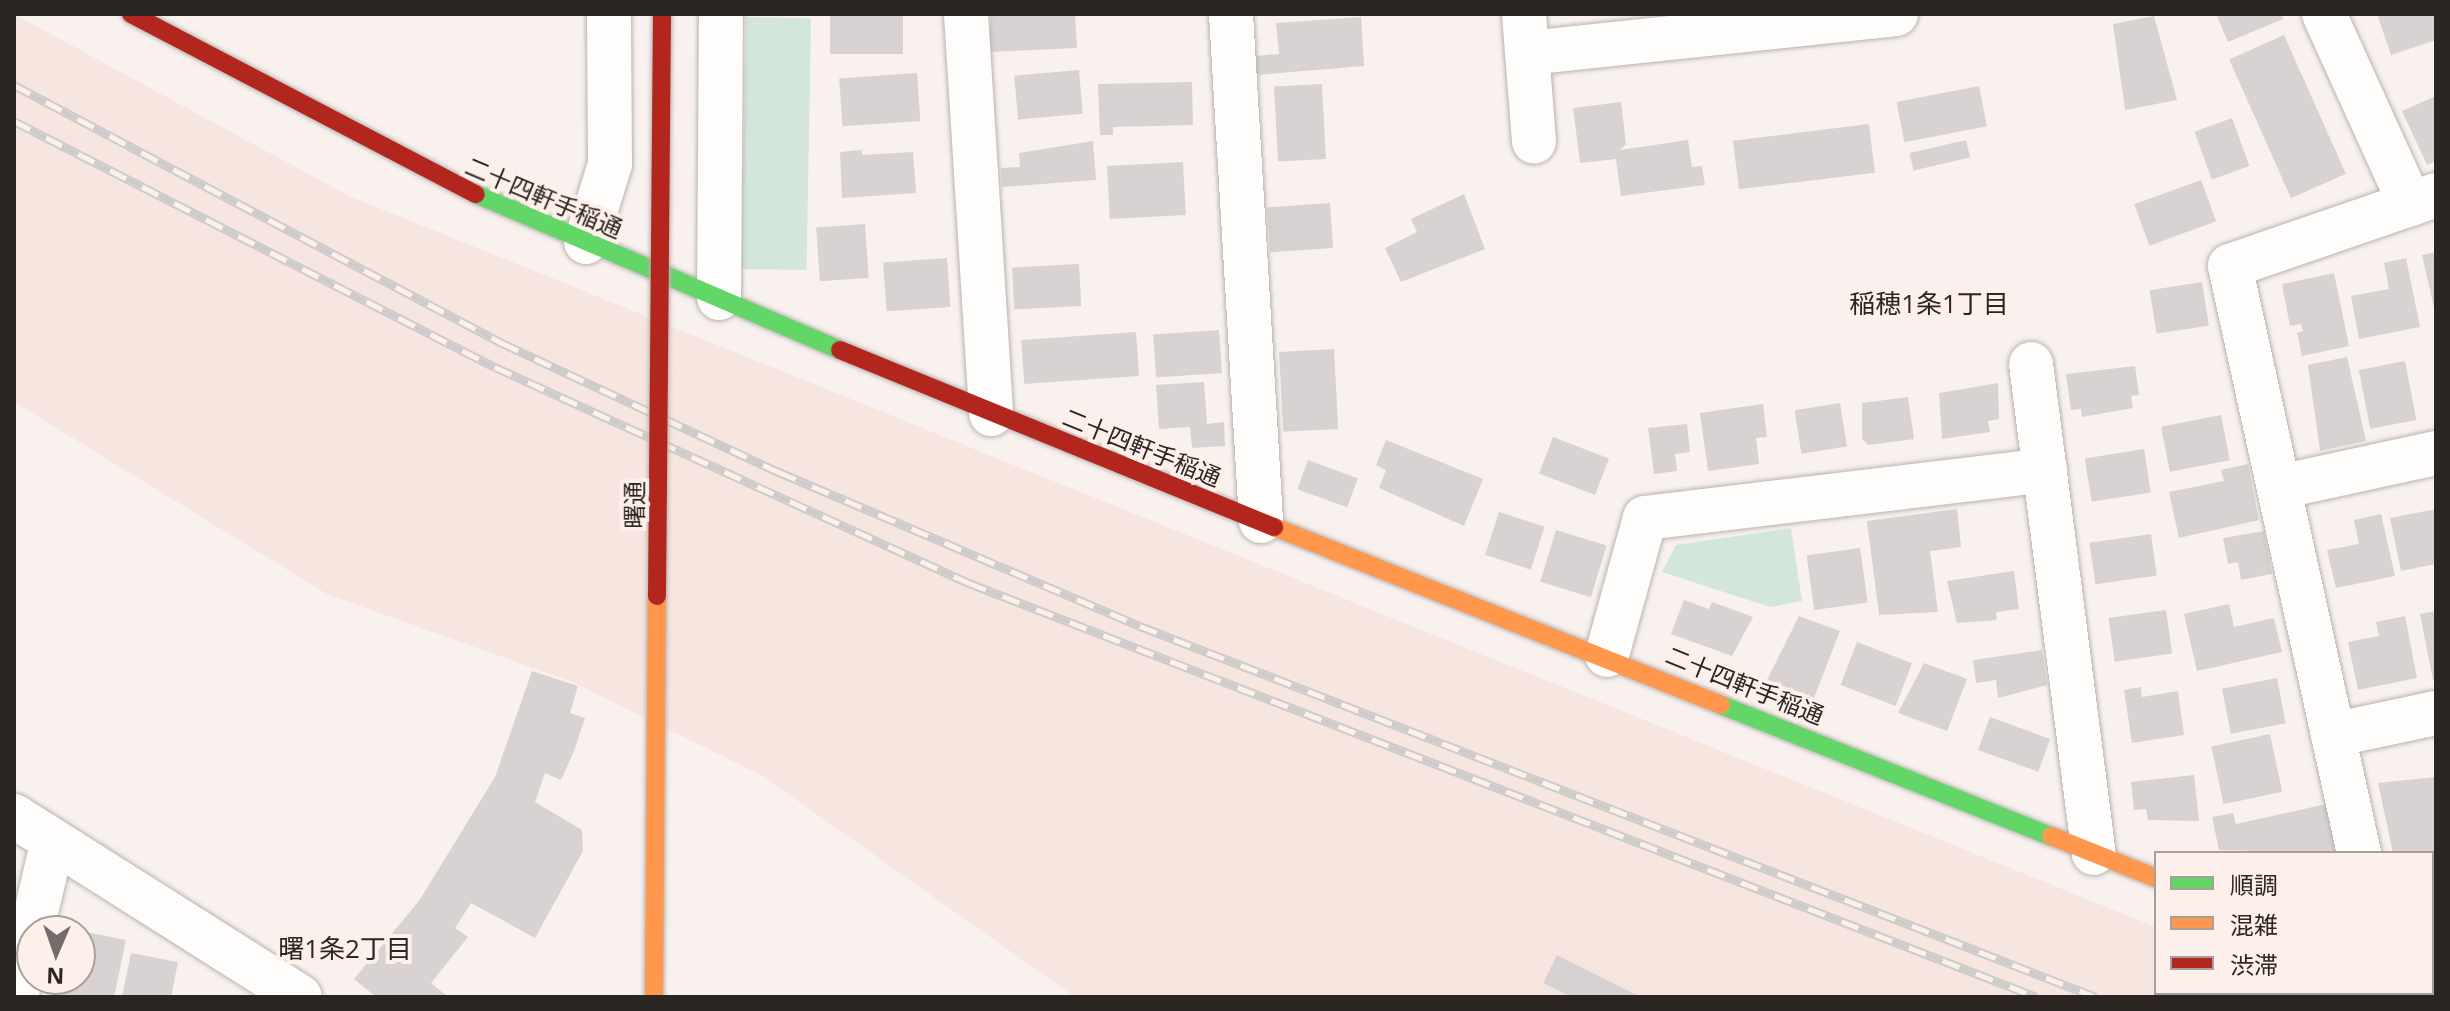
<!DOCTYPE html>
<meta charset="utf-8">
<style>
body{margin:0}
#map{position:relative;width:2450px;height:1011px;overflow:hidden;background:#f8f1ee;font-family:"Open Sans","Noto Sans JP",sans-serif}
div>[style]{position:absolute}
.built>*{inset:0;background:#f7e6e0}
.green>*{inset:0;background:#d2e7d9;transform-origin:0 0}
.building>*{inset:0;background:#d9d2d2;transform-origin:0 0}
.roads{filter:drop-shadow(0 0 2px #b9b3b1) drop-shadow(0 0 2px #b9b3b1)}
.street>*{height:44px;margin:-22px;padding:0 22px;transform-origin:22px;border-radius:22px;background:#fefdfc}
.fast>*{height:18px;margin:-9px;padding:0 9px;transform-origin:9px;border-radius:9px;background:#63d668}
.slow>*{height:18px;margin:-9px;padding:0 9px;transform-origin:9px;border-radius:9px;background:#ff974d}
.jam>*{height:18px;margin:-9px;padding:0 9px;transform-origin:9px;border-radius:9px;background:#b3261e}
.rail>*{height:9px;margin-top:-4.5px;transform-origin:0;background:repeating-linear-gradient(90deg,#fdefe9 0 18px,#cecccb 0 36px);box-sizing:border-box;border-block:2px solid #cecccb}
.bridges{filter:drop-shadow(0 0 2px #b9b3b1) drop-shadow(0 0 2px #b9b3b1)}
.slow-bridge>*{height:18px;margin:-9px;padding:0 9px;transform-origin:9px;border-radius:9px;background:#ff974d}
.jam-bridge>*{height:18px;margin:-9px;padding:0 9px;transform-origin:9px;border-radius:9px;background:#b3261e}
span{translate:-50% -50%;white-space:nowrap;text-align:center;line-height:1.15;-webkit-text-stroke:8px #fdefe9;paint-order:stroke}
.street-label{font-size:24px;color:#2c2623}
.neighbourhood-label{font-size:26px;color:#2c2623}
.frame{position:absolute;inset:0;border:16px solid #2c2623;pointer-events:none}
.legend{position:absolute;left:2154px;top:851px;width:280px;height:144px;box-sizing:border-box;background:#fdefe9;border:2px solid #a99f9a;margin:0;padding:10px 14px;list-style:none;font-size:24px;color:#2c2623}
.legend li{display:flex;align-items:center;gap:16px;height:40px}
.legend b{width:40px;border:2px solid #a99f9a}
.north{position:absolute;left:16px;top:915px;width:80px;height:80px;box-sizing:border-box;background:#fdefe9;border:2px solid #a99f9a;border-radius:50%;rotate:182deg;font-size:22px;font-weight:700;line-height:32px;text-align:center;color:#2c2623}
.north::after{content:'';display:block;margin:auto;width:28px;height:36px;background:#736d6a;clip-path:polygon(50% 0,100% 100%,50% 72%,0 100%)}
</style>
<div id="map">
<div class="built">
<i style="clip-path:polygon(14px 14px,349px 196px,2156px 927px,2156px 993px,2329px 997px,1075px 997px,764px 777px,575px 683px,327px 594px,14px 402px)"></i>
</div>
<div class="green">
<i style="left:746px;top:17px;width:65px;height:252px;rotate:1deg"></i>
<i style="clip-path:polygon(1791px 528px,1802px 601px,1770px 607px,1662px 572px,1676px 545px)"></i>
</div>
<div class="building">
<i style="left:830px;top:14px;width:73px;height:40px"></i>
<i style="clip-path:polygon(991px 14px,1075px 14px,1077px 48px,988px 52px)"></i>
<i style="clip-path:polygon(2216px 14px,2281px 14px,2283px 19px,2228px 42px)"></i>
<i style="clip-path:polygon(2377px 14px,2436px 14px,2436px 40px,2391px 55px)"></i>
<i style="clip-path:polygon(2154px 16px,2177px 100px,2125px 110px,2113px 24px)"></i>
<i style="clip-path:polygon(1361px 17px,1364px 66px,1256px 75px,1255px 56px,1279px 54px,1276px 23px)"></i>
<i style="left:2284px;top:35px;width:152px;height:60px;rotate:66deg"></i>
<i style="left:1079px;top:70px;width:44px;height:65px;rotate:85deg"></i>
<i style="left:917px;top:73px;width:48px;height:78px;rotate:86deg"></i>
<i style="clip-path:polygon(1192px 82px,1193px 125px,1113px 127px,1113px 135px,1100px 135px,1098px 84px)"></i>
<i style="left:1322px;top:84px;width:75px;height:48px;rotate:87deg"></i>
<i style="left:1979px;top:86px;width:41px;height:84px;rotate:79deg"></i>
<i style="clip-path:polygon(2436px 96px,2436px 161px,2427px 165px,2402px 111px)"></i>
<i style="clip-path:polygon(1621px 102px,1626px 144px,1620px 150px,1688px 140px,1692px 167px,1702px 166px,1705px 185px,1621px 196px,1616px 159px,1580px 163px,1573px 108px)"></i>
<i style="left:2232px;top:118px;width:51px;height:40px;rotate:70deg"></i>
<i style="left:1869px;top:124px;width:49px;height:137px;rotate:83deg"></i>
<i style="left:1966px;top:140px;width:18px;height:58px;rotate:77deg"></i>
<i style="clip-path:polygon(1093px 141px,1096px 180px,1002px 187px,1001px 168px,1020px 167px,1019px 153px)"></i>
<i style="clip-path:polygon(862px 150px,862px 155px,913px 152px,916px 193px,842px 198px,840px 152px)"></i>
<i style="left:1183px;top:162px;width:53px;height:76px;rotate:87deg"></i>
<i style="left:2201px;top:180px;width:44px;height:71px;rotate:70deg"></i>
<i style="clip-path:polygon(1464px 194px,1485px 249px,1401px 282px,1385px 248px,1417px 232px,1411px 219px)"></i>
<i style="left:1330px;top:203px;width:45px;height:63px;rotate:86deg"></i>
<i style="left:865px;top:224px;width:54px;height:49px;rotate:86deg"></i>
<i style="clip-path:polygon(2436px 252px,2436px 312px,2435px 312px,2422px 255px)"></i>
<i style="left:947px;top:258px;width:49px;height:64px;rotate:86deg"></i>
<i style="clip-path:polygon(2406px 258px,2420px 327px,2359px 339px,2351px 296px,2389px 289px,2384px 263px)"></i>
<i style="left:1079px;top:264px;width:42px;height:67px;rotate:87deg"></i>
<i style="clip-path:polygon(2334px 273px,2349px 346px,2302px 356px,2297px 333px,2303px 331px,2301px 324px,2290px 326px,2282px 284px)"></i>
<i style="left:2202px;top:282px;width:44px;height:53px;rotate:81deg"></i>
<i style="left:1219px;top:330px;width:43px;height:66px;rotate:86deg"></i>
<i style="left:1136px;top:332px;width:44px;height:115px;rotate:86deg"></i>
<i style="left:1334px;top:349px;width:80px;height:55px;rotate:87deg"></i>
<i style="clip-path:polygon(2347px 357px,2366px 441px,2320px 451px,2308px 365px)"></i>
<i style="left:2405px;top:361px;width:60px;height:47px;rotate:79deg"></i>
<i style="clip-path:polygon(2135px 366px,2139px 395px,2131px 396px,2133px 408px,2082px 417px,2081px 409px,2071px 410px,2066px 374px)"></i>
<i style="clip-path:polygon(1204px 382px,1207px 424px,1224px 422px,1225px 446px,1192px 448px,1190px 427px,1159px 429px,1156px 385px)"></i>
<i style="clip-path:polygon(1998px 383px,1999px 419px,1988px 421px,1990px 432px,1942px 439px,1939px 393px)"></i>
<i style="clip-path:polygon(1908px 397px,1914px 439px,1868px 445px,1862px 439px,1862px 403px)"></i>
<i style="left:1840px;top:403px;width:44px;height:46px;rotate:81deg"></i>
<i style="clip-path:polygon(1763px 404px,1767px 437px,1756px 438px,1759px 464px,1708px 471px,1700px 413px)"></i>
<i style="left:2221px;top:415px;width:46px;height:61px;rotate:79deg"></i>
<i style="clip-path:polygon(1687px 424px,1690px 452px,1675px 454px,1677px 471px,1654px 474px,1648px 428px)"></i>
<i style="left:1553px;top:437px;width:60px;height:39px;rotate:21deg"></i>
<i style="clip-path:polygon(1386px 440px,1483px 479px,1464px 526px,1379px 488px,1386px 470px,1376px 465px)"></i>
<i style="left:2144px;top:449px;width:44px;height:60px;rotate:81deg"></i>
<i style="left:1308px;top:460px;width:53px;height:31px;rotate:20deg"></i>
<i style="clip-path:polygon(2248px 464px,2259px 520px,2179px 538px,2169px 492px,2224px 481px,2221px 470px)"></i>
<i style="clip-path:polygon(1957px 509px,1961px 547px,1930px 551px,1938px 612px,1879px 615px,1867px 521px)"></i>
<i style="clip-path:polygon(2436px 509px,2436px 564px,2401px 571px,2390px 518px)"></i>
<i style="left:1499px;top:512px;width:48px;height:45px;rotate:18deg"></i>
<i style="clip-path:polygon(2381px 514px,2395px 576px,2336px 588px,2327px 550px,2359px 544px,2354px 520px)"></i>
<i style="left:1556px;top:530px;width:53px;height:54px;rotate:17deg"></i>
<i style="clip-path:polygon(2264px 531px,2272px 574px,2241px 580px,2238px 562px,2228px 564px,2223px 538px)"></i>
<i style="left:2151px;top:534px;width:42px;height:62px;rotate:82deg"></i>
<i style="left:1860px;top:548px;width:55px;height:54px;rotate:82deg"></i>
<i style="clip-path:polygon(2014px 571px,2019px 609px,1996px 612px,1997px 620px,1957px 623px,1947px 581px)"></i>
<i style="clip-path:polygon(1684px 600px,1709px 609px,1712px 602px,1753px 617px,1732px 656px,1671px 634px)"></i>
<i style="clip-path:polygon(2229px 604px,2234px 627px,2274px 618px,2282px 652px,2197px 671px,2184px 614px)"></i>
<i style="left:2166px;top:610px;width:44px;height:58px;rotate:82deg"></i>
<i style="clip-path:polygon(2436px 611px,2436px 680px,2433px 680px,2420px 614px)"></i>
<i style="clip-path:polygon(1799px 616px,1840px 631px,1814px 698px,1767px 680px)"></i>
<i style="clip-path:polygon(2405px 616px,2417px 678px,2358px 690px,2348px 642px,2379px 636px,2376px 622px)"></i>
<i style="left:1857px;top:642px;width:59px;height:46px;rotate:21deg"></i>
<i style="clip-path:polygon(2042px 650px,2047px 685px,1998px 698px,1996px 680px,1976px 683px,1973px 660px)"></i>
<i style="clip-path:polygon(1924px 663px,1967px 679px,1947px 731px,1898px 713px)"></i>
<i style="clip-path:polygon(532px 671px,578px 686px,570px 713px,585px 718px,574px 751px,561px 780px,545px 773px,535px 802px,582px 830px,583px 851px,535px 938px,471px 903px,455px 928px,468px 937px,431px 983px,448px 997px,376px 997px,354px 979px,419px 901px,495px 777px)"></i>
<i style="left:2277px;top:678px;width:46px;height:56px;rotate:79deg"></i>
<i style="clip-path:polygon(2141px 687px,2142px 697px,2178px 691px,2184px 735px,2132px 743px,2124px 690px)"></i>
<i style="left:1990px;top:717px;width:64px;height:35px;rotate:20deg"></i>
<i style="left:2270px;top:734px;width:59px;height:60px;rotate:78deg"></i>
<i style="clip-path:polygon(2194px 775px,2199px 821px,2148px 820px,2146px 809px,2134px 810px,2131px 782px)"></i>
<i style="clip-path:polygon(2436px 777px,2436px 858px,2393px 853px,2378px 783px)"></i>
<i style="clip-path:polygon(2326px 804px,2336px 853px,2219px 850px,2212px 817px,2233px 813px,2236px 824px)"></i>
<i style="clip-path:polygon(2432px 866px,2436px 866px,2432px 933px)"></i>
<i style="clip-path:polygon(80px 931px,126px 940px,114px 997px,53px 997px,56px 979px,80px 979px)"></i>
<i style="clip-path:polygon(131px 953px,178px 962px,171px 997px,122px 997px)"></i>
<i style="clip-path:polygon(1557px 955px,1641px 997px,1571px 997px,1543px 983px)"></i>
</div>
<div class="roads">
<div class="street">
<i style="left:966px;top:14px;width:401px;rotate:86.4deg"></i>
<i style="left:1231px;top:14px;width:508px;rotate:86.61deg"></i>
<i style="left:1524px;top:14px;width:128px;rotate:85.5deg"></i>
<i style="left:2324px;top:14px;width:209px;rotate:65.6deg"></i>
<i style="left:1527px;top:53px;width:371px;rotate:-6deg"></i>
<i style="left:586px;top:242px;width:82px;rotate:-72.9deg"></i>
<i style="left:610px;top:164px;width:150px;rotate:-90.4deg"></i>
<i style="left:719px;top:298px;width:284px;rotate:-89.6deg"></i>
<i style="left:2031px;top:364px;width:493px;rotate:82.7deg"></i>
<i style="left:2279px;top:487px;width:161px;rotate:-12.2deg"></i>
<i style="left:1607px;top:655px;width:142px;rotate:-74.5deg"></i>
<i style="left:1645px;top:518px;width:403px;rotate:-6.8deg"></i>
<i style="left:2333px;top:735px;width:105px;rotate:-12.1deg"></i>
<i style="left:14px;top:816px;width:338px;rotate:32.3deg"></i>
<i style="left:2359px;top:853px;width:601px;rotate:-102.39deg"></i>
<i style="left:2230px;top:266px;width:218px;rotate:-19deg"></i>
<i style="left:16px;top:997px;width:156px;rotate:-76.7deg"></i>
</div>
<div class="fast">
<i style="left:476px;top:194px;width:396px;rotate:23.2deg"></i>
<i style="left:1721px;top:705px;width:355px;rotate:21.7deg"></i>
<i style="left:2432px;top:990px;width:4px;rotate:14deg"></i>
</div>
<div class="slow">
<i style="left:1274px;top:527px;width:481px;rotate:21.7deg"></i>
<i style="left:2051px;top:836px;width:113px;rotate:21.8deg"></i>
</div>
<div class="jam">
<i style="left:131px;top:14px;width:389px;rotate:27.6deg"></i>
<i style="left:840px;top:350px;width:469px;rotate:22.2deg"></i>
</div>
</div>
<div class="rail">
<i style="left:14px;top:85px;width:552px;rotate:27.86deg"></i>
<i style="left:502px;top:343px;width:306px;rotate:25deg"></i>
<i style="left:779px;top:472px;width:392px;rotate:23.1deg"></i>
<i style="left:1140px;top:626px;width:1025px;rotate:21.21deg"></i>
<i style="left:14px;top:121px;width:540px;rotate:27.09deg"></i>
<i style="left:495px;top:367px;width:521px;rotate:24.5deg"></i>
<i style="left:969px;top:583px;width:1145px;rotate:21.19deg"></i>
</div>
<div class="bridges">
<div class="slow-bridge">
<i style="left:654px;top:997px;width:401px;rotate:-89.6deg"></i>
</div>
<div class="jam-bridge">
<i style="left:657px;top:596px;width:582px;rotate:-89.51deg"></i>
</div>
</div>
<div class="street-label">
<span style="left:544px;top:197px;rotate:23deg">二十四軒手稲通</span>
<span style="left:1142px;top:447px;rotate:22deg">二十四軒手稲通</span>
<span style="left:634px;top:505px;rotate:-90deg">曙通</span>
<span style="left:1745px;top:685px;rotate:22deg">二十四軒手稲通</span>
</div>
<div class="neighbourhood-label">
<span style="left:1929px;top:304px">稲穂1条1丁目</span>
<span style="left:345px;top:949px">曙1条2丁目</span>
</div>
<div class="frame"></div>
<ul class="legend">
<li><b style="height:10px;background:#63d668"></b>順調</li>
<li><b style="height:10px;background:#ff974d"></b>混雑</li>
<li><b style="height:10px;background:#b3261e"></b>渋滞</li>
</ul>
<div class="north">N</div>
</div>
